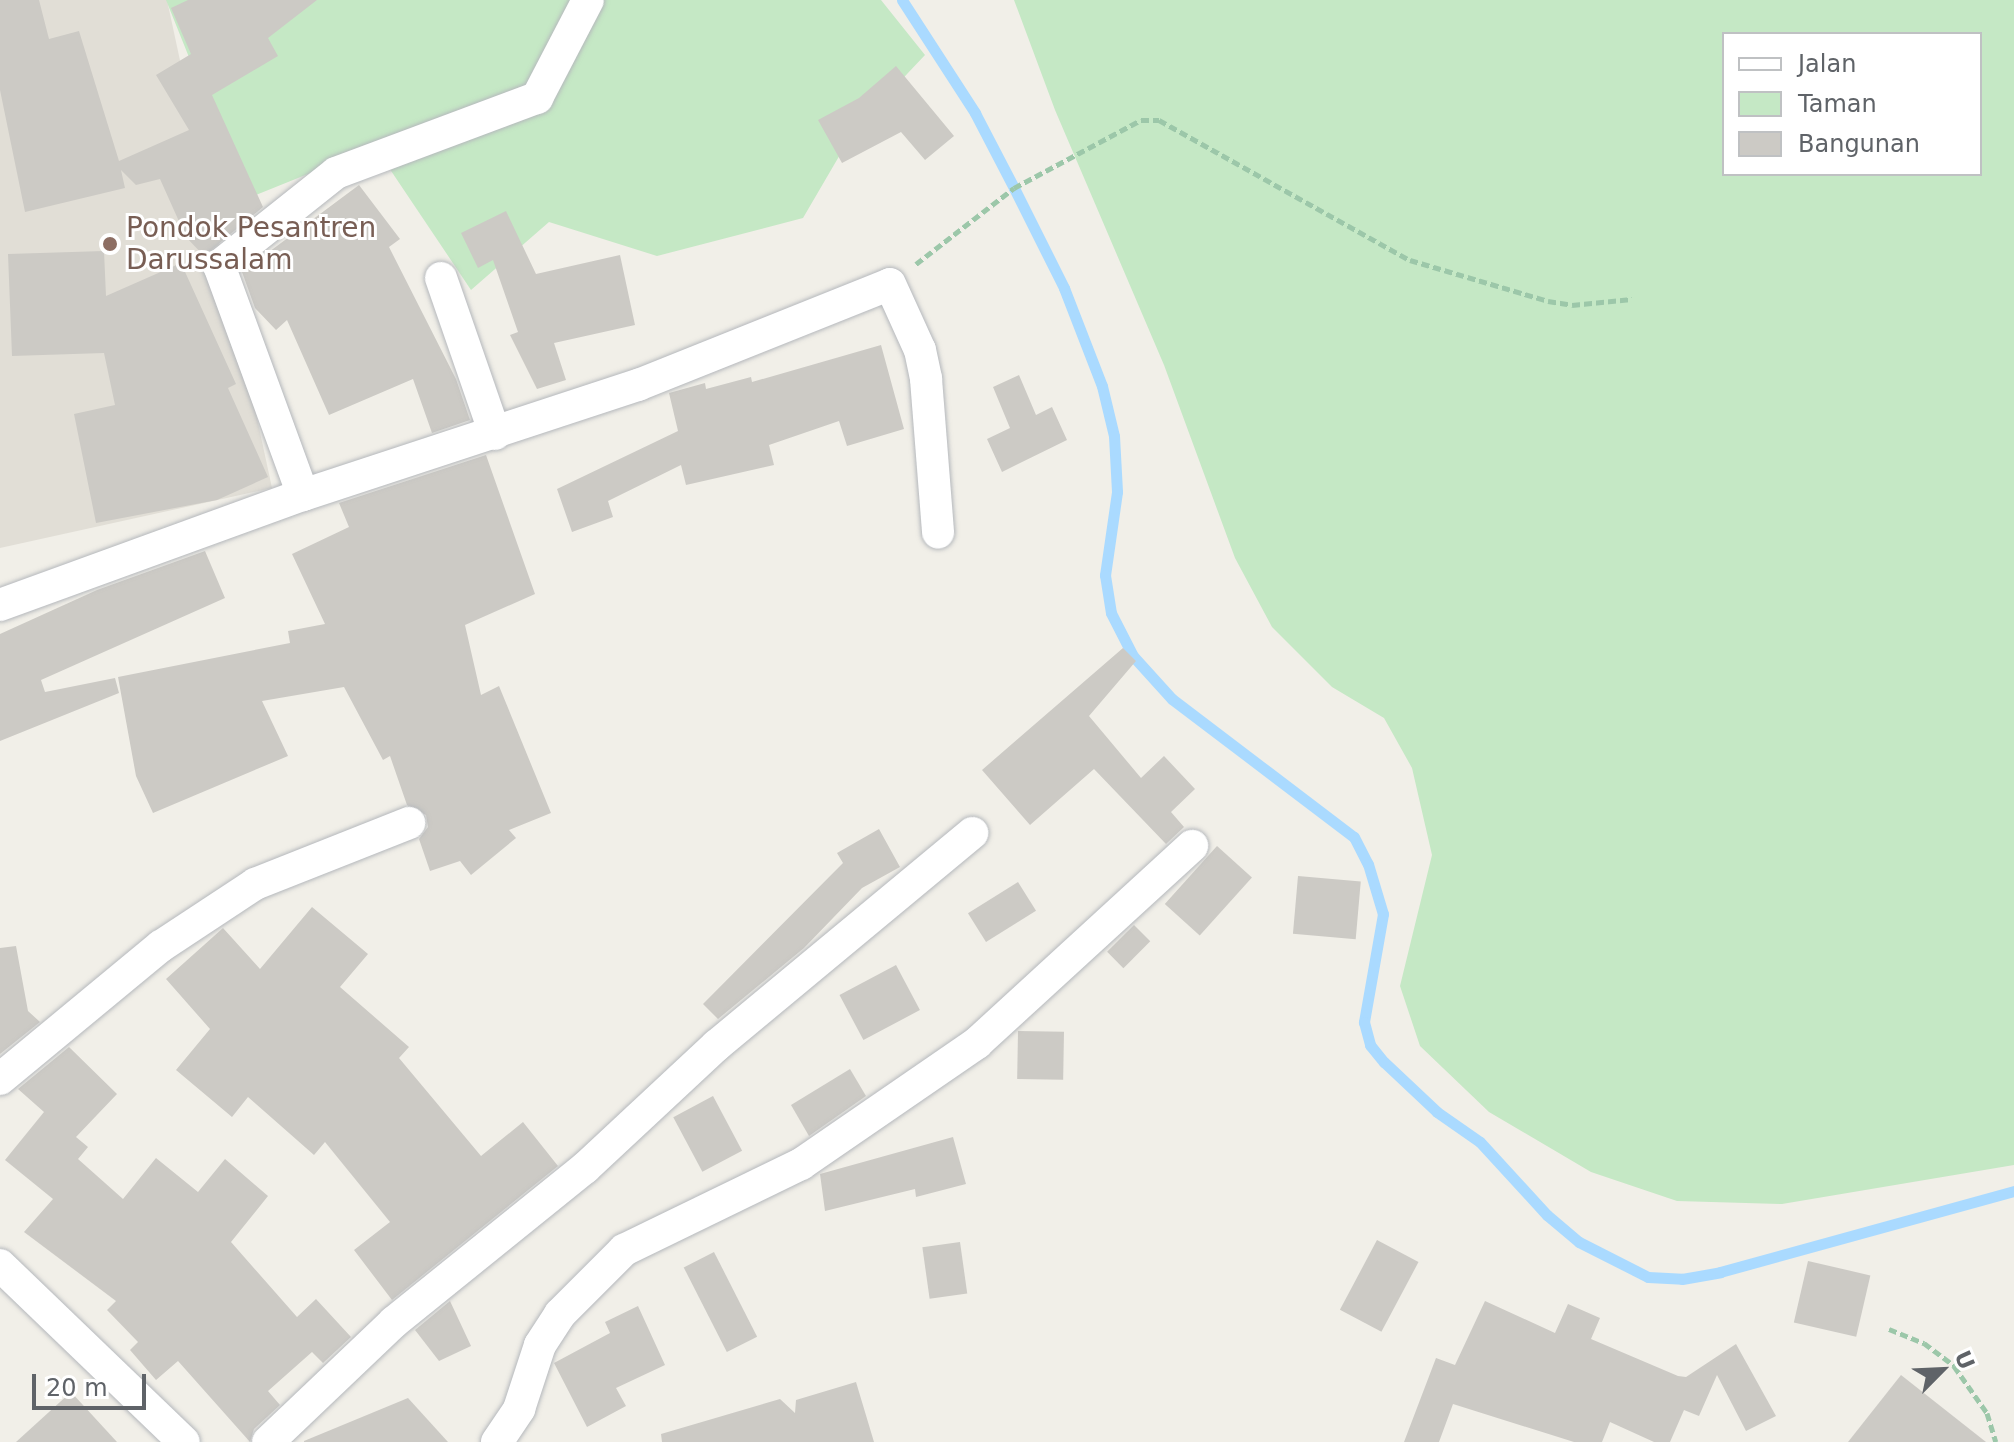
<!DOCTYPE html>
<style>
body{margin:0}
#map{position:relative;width:2014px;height:1442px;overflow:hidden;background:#f1efe8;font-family:"DejaVu Sans",sans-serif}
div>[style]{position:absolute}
.education>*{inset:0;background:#e1ded6}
.green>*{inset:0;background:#c5e8c5}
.stream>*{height:11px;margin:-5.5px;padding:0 5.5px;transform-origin:5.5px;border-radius:5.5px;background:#aadaff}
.building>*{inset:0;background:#cccac5;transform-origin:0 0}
.path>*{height:5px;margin-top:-2.5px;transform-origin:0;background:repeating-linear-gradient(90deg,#9cc7a9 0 8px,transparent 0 12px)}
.roads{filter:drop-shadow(0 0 2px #b5b8bc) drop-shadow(0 0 2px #b5b8bc)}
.minor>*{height:32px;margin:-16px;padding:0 16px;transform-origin:16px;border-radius:16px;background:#fff}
.dots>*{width:22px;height:22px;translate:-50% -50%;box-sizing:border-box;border:4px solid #fff;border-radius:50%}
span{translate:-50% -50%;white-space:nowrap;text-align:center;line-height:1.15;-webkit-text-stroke:6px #fff;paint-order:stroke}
.education-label{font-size:28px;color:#785e54}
.left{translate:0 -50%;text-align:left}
.legend{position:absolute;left:1722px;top:32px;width:260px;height:144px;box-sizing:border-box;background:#fff;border:2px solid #bfc1c3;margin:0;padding:10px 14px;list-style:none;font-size:24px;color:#5f6368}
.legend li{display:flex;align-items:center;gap:16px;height:40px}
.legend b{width:40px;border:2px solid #bfc1c3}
.north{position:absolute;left:1902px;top:1330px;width:80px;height:80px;-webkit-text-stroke:6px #fff;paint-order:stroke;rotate:66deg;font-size:22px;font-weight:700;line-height:32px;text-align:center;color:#5f6368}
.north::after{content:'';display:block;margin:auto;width:28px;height:36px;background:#5f6368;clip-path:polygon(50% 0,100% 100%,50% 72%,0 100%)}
.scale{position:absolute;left:32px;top:1374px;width:114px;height:36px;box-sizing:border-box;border:4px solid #5f6368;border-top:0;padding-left:10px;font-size:24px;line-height:28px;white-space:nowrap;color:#5f6368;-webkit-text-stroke:6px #fff;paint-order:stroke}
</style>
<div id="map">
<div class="education">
<i style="clip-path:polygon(0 0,167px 0,272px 488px,0 548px)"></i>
</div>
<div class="green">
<i style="clip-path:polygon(166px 0,881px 0,925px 55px,855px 129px,803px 218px,657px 256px,549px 222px,471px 290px,375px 147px,246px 199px)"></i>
<i style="clip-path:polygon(evenodd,1014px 0,2014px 0,2014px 1165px,1782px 1204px,1677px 1201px,1591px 1172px,1489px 1112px,1420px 1046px,1400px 986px,1432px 855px,1412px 768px,1384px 718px,1332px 687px,1272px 627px,1235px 558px,1164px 365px,1055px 110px,1014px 0,1980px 34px,1980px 174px,1724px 174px,1724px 34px,1980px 34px)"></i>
</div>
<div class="stream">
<i style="left:902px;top:0;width:135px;rotate:57.1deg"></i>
<i style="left:975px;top:113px;width:85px;rotate:62.5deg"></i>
<i style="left:1014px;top:188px;width:112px;rotate:63.4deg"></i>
<i style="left:1064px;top:288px;width:105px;rotate:68.8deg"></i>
<i style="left:1102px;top:386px;width:51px;rotate:76.5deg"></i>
<i style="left:1114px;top:436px;width:56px;rotate:86.9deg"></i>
<i style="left:1117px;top:492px;width:84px;rotate:98.2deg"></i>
<i style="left:1105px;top:575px;width:38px;rotate:81deg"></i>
<i style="left:1111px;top:613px;width:48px;rotate:62.9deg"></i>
<i style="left:1133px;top:656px;width:58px;rotate:47.8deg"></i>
<i style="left:1172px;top:699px;width:228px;rotate:37.2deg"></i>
<i style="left:1354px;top:837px;width:30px;rotate:63deg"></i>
<i style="left:1368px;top:864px;width:52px;rotate:73.3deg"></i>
<i style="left:1383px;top:914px;width:110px;rotate:100deg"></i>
<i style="left:1364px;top:1022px;width:24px;rotate:75deg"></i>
<i style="left:1370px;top:1045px;width:22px;rotate:51deg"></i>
<i style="left:1384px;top:1062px;width:73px;rotate:43.3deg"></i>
<i style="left:1437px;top:1112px;width:52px;rotate:34.9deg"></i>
<i style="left:1480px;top:1142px;width:99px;rotate:47.5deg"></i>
<i style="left:1547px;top:1215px;width:42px;rotate:40.2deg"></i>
<i style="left:1579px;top:1242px;width:77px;rotate:26.9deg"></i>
<i style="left:1648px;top:1277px;width:34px;rotate:3deg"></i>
<i style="left:1682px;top:1279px;width:39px;rotate:-10deg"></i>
<i style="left:1720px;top:1272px;width:305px;rotate:-15.4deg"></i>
</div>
<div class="building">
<i style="clip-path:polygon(0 0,39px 0,49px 39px,79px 31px,119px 161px,189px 130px,156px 75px,191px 54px,171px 8px,188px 0,317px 0,268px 38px,278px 56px,212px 95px,263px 207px,204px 256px,186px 237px,160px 179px,136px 185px,121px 170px,125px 188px,25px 212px,0 90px)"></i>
<i style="clip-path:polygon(896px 66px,954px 136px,925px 160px,901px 132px,842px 163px,818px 120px,859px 98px)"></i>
<i style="clip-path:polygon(359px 185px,400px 239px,389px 247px,456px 379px,470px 420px,432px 433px,413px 379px,329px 415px,287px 320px,276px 330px,255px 308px,242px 272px)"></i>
<i style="clip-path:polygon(506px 211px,536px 274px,620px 255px,635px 325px,554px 343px,566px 380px,537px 389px,510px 335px,518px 332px,493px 260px,478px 268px,461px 233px)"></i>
<i style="clip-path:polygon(104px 251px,106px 296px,181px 263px,236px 384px,228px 388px,268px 477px,217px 500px,96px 523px,74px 414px,115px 405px,104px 353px,12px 356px,8px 254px)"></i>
<i style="clip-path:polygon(881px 345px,904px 429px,847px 446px,839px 421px,769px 445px,774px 465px,686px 485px,681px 465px,608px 501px,613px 517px,572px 532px,557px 489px,678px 431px,669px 393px,705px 383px,706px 389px,751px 377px,752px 382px)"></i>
<i style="clip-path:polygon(1019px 375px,1036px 415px,1052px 407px,1067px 440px,1002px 472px,987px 439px,1010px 428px,993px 387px)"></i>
<i style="clip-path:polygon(486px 455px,535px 594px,465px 625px,481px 695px,499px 686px,551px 813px,509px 830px,516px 838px,471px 875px,460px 861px,430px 871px,419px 839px,428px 827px,426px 815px,407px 805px,390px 756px,383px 760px,344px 687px,262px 701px,288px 756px,153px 813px,136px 776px,118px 677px,290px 643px,288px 631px,325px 624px,292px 554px,349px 527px,339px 503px)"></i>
<i style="clip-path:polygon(205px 551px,225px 598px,41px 680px,45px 692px,115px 678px,119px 693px,0 741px,0 634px,97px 590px)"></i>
<i style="clip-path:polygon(1123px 648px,1136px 661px,1089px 716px,1141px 778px,1164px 756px,1195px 789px,1171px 812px,1184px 827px,1166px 844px,1094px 769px,1030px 825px,982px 770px)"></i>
<i style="clip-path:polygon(879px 829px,900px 867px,862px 888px,804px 948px,718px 1019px,703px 1004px,843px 863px,837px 853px)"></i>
<i style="left:1217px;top:846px;width:47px;height:78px;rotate:42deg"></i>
<i style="left:1298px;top:876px;width:63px;height:58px;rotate:5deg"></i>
<i style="left:1018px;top:882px;width:34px;height:59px;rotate:58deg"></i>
<i style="clip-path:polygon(312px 907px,368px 954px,340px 987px,409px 1047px,399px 1058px,481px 1156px,523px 1122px,558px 1166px,392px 1300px,354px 1250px,390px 1222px,325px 1142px,314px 1155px,248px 1097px,232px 1117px,176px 1070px,210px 1029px,166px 979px,223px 928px,260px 969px)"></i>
<i style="left:1134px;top:925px;width:23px;height:38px;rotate:45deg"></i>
<i style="clip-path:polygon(16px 946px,28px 1011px,40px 1022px,0 1054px,0 948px)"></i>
<i style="left:896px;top:965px;width:51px;height:64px;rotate:62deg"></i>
<i style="left:1018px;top:1031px;width:46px;height:48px;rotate:1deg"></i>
<i style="clip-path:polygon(69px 1047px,117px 1094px,76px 1137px,88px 1147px,78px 1159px,123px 1199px,156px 1158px,198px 1192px,225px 1159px,268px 1196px,231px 1242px,297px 1317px,316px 1299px,351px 1337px,323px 1363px,312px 1352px,268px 1391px,280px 1405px,254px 1429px,250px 1442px,178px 1361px,156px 1380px,130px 1350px,138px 1342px,107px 1310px,116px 1301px,24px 1232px,53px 1199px,5px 1160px,44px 1112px,18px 1089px)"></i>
<i style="clip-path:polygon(850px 1069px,866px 1096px,809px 1136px,791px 1105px)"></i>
<i style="left:713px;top:1096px;width:62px;height:45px;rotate:62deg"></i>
<i style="clip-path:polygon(953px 1137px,966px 1184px,916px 1197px,915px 1189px,825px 1211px,820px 1174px)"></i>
<i style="left:1377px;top:1240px;width:47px;height:79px;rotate:28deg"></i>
<i style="left:960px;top:1242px;width:52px;height:38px;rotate:82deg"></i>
<i style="left:714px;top:1252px;width:95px;height:34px;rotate:63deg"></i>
<i style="left:1808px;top:1261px;width:64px;height:63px;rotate:13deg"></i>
<i style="clip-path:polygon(450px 1301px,471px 1346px,439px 1361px,415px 1330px)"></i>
<i style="clip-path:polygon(1485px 1301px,1555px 1333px,1568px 1304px,1600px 1318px,1591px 1339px,1678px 1376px,1686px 1377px,1736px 1344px,1776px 1416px,1746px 1431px,1717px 1375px,1699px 1416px,1684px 1410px,1670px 1442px,1654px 1442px,1610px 1422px,1602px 1442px,1574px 1442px,1453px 1404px,1439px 1442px,1404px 1442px,1436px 1358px,1455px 1365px)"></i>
<i style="clip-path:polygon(638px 1306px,665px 1365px,616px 1388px,626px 1406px,587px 1427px,554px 1363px,610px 1333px,605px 1322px)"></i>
<i style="clip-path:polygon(1901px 1375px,1986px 1442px,1848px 1442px)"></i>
<i style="clip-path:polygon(856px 1382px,874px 1442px,662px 1442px,661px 1434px,780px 1399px,795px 1413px,796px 1400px)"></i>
<i style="clip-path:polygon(71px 1392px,117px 1442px,16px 1442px)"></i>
<i style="clip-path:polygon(408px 1398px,448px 1442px,304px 1442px,304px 1441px)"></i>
</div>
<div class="path">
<i style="left:916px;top:264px;width:124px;rotate:-37.8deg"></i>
<i style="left:1014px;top:188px;width:144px;rotate:-28.2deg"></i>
<i style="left:1141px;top:120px;width:18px"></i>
<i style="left:1159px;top:120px;width:287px;rotate:29.2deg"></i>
<i style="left:1410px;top:260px;width:144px;rotate:16.5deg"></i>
<i style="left:1548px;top:301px;width:24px;rotate:9deg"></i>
<i style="left:1572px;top:305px;width:60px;rotate:-5.7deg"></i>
<i style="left:1889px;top:1329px;width:38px;rotate:22deg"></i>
<i style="left:1924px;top:1343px;width:38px;rotate:37deg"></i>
<i style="left:1954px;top:1366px;width:57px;rotate:54.9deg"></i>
<i style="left:1987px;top:1413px;width:30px;rotate:73deg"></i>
</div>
<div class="roads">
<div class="minor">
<i style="left:441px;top:278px;width:165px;rotate:70.9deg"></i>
<i style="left:303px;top:495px;width:244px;rotate:-110.1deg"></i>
<i style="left:219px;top:266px;width:149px;rotate:-38.5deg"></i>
<i style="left:336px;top:173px;width:215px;rotate:-20.5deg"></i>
<i style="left:537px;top:98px;width:110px;rotate:-62.5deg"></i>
<i style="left:0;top:605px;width:322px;rotate:-20deg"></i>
<i style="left:303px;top:495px;width:353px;rotate:-18.2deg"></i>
<i style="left:638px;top:385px;width:271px;rotate:-21.8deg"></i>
<i style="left:890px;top:284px;width:72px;rotate:65.6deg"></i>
<i style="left:920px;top:350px;width:30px;rotate:78deg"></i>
<i style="left:926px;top:379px;width:154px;rotate:85.5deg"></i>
<i style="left:0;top:1079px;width:209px;rotate:-39.6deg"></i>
<i style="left:161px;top:946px;width:113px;rotate:-33.4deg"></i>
<i style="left:255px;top:884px;width:166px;rotate:-21.6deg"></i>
<i style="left:0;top:1265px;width:255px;rotate:43.9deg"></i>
<i style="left:268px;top:1442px;width:174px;rotate:-43.6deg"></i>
<i style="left:394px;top:1322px;width:245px;rotate:-38.9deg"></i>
<i style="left:585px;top:1168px;width:180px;rotate:-43deg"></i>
<i style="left:717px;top:1045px;width:332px;rotate:-39.7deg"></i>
<i style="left:497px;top:1442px;width:40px;rotate:-56deg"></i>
<i style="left:519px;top:1409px;width:67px;rotate:-71.8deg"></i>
<i style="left:540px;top:1345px;width:37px;rotate:-57deg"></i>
<i style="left:560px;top:1314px;width:91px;rotate:-45deg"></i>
<i style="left:624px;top:1250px;width:197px;rotate:-25.9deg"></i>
<i style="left:801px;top:1164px;width:214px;rotate:-34.5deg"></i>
<i style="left:977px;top:1043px;width:292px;rotate:-42.5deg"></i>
</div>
</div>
<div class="dots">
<i style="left:110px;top:244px;background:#8d6e63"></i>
</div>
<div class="education-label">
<span class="left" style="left:126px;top:244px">Pondok Pesantren<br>Darussalam</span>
</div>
<ul class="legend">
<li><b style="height:10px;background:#fff"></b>Jalan</li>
<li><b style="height:22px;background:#c5e8c5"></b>Taman</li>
<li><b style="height:22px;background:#cccac5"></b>Bangunan</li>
</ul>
<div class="north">U</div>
<div class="scale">20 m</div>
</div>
